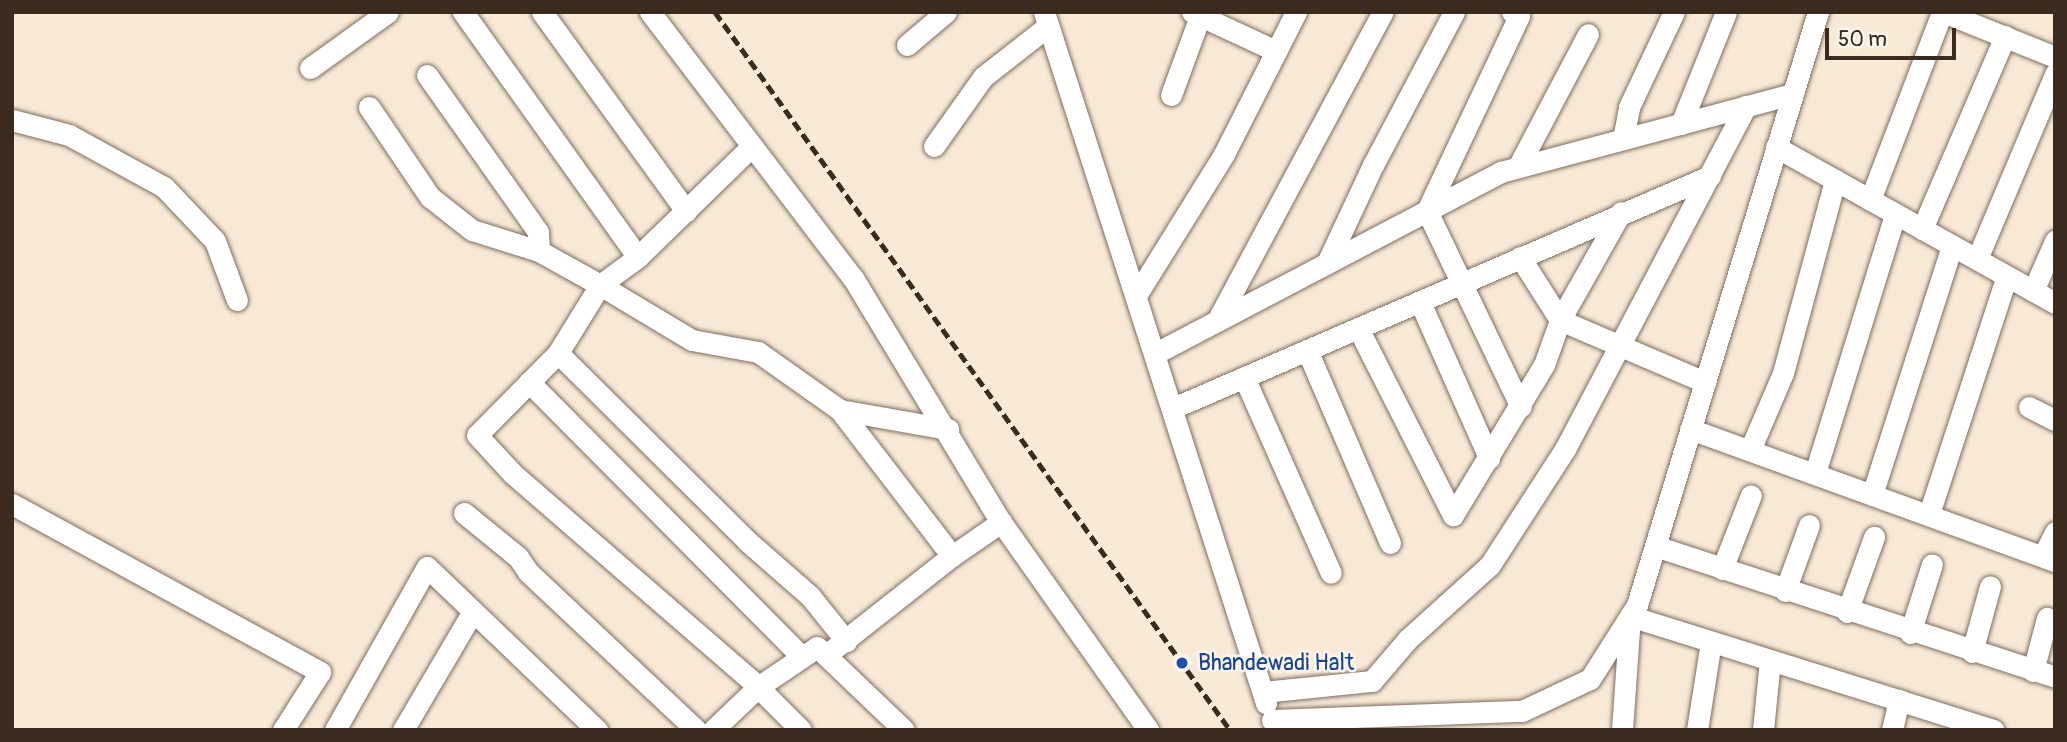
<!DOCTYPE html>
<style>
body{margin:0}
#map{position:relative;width:2067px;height:742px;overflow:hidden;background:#f8ead7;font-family:Pangolin,sans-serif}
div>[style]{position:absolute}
.roads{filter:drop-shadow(0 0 2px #7d6d5f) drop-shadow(0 0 2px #7d6d5f)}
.minor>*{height:21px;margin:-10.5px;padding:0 10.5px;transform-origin:10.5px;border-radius:10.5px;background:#fff}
.rail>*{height:5px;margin-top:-2.5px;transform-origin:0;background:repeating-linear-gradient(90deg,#3b2a1e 0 10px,transparent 0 15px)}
.dots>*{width:19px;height:19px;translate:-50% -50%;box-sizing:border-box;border:4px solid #fbf7ec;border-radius:50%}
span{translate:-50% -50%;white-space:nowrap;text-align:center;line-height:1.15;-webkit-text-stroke:5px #fbf7ec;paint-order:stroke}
.transit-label{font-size:23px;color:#164399}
.left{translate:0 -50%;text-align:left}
.frame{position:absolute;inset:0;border:14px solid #3b2a1e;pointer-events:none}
.scale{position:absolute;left:1825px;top:28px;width:131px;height:32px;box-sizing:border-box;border:4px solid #3b2a1e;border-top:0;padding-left:9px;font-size:21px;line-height:24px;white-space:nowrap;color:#3b2a1e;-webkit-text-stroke:5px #fbf7ec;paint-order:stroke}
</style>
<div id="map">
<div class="roads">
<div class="minor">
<i style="left:463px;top:12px;width:301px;rotate:54.5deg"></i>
<i style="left:542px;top:12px;width:246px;rotate:54.1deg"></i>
<i style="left:650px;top:12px;width:335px;rotate:52.7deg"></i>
<i style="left:853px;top:278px;width:285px;rotate:58.8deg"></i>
<i style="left:1001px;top:522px;width:255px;rotate:54.7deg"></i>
<i style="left:1044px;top:12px;width:726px;rotate:72.19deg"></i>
<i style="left:1192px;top:12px;width:93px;rotate:24.9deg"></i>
<i style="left:1512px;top:12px;width:8px;rotate:30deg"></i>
<i style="left:1519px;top:16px;width:216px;rotate:115.3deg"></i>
<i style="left:1427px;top:211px;width:217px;rotate:64.4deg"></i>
<i style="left:1943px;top:12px;width:121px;rotate:21.9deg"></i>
<i style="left:907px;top:45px;width:51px;rotate:-40.2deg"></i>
<i style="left:310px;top:68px;width:96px;rotate:-35.7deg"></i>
<i style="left:427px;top:75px;width:192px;rotate:54.7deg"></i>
<i style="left:538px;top:232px;width:19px;rotate:87deg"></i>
<i style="left:1171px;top:95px;width:84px;rotate:-69.8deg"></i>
<i style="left:369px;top:107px;width:109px;rotate:55.9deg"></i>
<i style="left:430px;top:197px;width:53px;rotate:38.2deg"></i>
<i style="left:472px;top:230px;width:70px;rotate:17.4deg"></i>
<i style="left:539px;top:251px;width:70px;rotate:29.1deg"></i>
<i style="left:600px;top:285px;width:80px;rotate:121.7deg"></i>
<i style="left:558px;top:353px;width:115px;rotate:134.6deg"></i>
<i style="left:477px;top:435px;width:53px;rotate:47.3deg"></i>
<i style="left:513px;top:474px;width:316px;rotate:40.9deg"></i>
<i style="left:752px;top:681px;width:69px;rotate:45deg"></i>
<i style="left:12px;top:120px;width:59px;rotate:14.7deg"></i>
<i style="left:69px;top:135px;width:108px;rotate:28.7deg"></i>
<i style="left:164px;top:187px;width:74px;rotate:46.6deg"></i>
<i style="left:215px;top:241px;width:63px;rotate:69.6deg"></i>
<i style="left:1681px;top:124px;width:121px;rotate:-68.1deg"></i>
<i style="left:1623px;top:139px;width:33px;rotate:-79deg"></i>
<i style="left:1629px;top:107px;width:105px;rotate:-64.7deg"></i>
<i style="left:752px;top:146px;width:159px;rotate:135.8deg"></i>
<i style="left:638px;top:257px;width:47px;rotate:143.6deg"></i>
<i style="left:600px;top:285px;width:107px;rotate:30.9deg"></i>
<i style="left:692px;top:340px;width:67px;rotate:10.3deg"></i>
<i style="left:758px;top:352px;width:100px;rotate:35.3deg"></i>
<i style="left:840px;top:410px;width:110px;rotate:10deg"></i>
<i style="left:934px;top:146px;width:85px;rotate:-54.6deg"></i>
<i style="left:983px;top:77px;width:83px;rotate:-38.1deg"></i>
<i style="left:1776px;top:147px;width:320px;rotate:29.2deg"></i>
<i style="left:1518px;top:167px;width:150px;rotate:-62.2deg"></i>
<i style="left:1870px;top:200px;width:201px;rotate:-69deg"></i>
<i style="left:1922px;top:229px;width:210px;rotate:-66.7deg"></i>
<i style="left:1520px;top:257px;width:75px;rotate:57.6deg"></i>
<i style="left:1560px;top:320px;width:158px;rotate:23.2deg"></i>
<i style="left:1977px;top:259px;width:201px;rotate:-67.1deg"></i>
<i style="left:1327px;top:263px;width:108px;rotate:-64.9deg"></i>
<i style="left:1373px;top:165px;width:173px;rotate:-62.1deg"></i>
<i style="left:2033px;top:291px;width:55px;rotate:-66.3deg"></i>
<i style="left:1137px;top:294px;width:165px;rotate:-58.1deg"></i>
<i style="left:1224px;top:154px;width:159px;rotate:-63.1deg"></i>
<i style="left:1420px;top:302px;width:171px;rotate:66.1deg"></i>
<i style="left:1217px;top:321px;width:351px;rotate:-61.8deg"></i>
<i style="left:1358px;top:328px;width:210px;rotate:63.1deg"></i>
<i style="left:1307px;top:350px;width:210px;rotate:66.7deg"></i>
<i style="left:558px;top:353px;width:265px;rotate:44.8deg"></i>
<i style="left:746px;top:540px;width:85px;rotate:41.2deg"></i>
<i style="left:810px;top:596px;width:58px;rotate:51.3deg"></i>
<i style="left:1156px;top:353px;width:390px;rotate:-27.7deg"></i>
<i style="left:1501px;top:172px;width:302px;rotate:-15deg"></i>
<i style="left:1244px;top:377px;width:214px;rotate:66.1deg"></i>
<i style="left:529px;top:382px;width:387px;rotate:45.2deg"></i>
<i style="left:2029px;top:407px;width:29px;rotate:27deg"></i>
<i style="left:1173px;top:408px;width:585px;rotate:-23.37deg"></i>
<i style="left:1690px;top:429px;width:388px;rotate:19.9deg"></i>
<i style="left:1750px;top:450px;width:84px;rotate:-66.8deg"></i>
<i style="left:1783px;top:373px;width:200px;rotate:-74.9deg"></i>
<i style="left:1815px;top:473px;width:271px;rotate:-72.8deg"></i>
<i style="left:1872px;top:495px;width:262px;rotate:-72.2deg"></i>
<i style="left:12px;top:504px;width:351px;rotate:28.6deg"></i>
<i style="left:320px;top:672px;width:69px;rotate:122.5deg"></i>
<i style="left:464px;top:513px;width:70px;rotate:39.2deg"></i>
<i style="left:518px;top:557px;width:18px;rotate:56deg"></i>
<i style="left:528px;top:572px;width:231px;rotate:43.2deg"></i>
<i style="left:1929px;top:514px;width:250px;rotate:-71.9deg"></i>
<i style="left:1453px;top:515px;width:175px;rotate:-58.8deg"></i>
<i style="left:1544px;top:365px;width:48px;rotate:-70.4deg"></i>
<i style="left:1560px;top:320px;width:124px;rotate:-60.5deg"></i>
<i style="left:1655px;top:546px;width:421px;rotate:18.1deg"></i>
<i style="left:952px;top:556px;width:60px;rotate:-34.8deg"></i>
<i style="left:2043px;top:556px;width:27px;rotate:-63deg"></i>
<i style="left:1722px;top:569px;width:79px;rotate:-68.6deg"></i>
<i style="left:1785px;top:591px;width:70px;rotate:-70deg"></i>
<i style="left:1847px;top:612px;width:80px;rotate:-70.2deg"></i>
<i style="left:1910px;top:633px;width:72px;rotate:-72.3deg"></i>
<i style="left:1972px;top:652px;width:68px;rotate:-74.7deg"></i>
<i style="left:826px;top:655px;width:160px;rotate:-38.2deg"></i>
<i style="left:952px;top:556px;width:184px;rotate:-127.5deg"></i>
<i style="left:2033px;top:671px;width:55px;rotate:-75.2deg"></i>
<i style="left:1263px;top:692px;width:110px;rotate:-5.8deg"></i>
<i style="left:1372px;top:681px;width:55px;rotate:-49.4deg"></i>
<i style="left:1408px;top:639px;width:110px;rotate:-42.1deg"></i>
<i style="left:1490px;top:565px;width:138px;rotate:-57.1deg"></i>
<i style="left:1565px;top:449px;width:388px;rotate:-62.2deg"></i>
<i style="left:1272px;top:720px;width:250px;rotate:-2.1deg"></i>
<i style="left:1522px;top:711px;width:75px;rotate:-25.2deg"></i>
<i style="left:1590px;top:679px;width:88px;rotate:-57.6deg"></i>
<i style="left:1637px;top:605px;width:620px;rotate:-73.03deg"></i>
<i style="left:335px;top:730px;width:187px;rotate:-60.6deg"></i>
<i style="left:427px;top:567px;width:236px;rotate:43.8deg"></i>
<i style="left:403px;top:730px;width:138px;rotate:-59.5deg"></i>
<i style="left:713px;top:730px;width:62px;rotate:-43.7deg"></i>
<i style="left:758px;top:687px;width:71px;rotate:-34.1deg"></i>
<i style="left:817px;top:647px;width:120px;rotate:43.7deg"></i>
<i style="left:1622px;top:730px;width:114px;rotate:-86deg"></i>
<i style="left:1630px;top:616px;width:381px;rotate:17.4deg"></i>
<i style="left:1697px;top:730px;width:89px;rotate:-81deg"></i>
<i style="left:1763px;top:730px;width:70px;rotate:-84.3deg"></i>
<i style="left:1892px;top:730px;width:31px;rotate:-77deg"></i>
</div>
</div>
<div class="rail">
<i style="left:715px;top:12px;width:884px;rotate:54.35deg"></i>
</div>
<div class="dots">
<i style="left:1182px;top:663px;background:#1a4fb4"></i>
</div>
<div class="transit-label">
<span class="left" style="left:1198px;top:663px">Bhandewadi Halt</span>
</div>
<div class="frame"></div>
<div class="scale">50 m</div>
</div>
